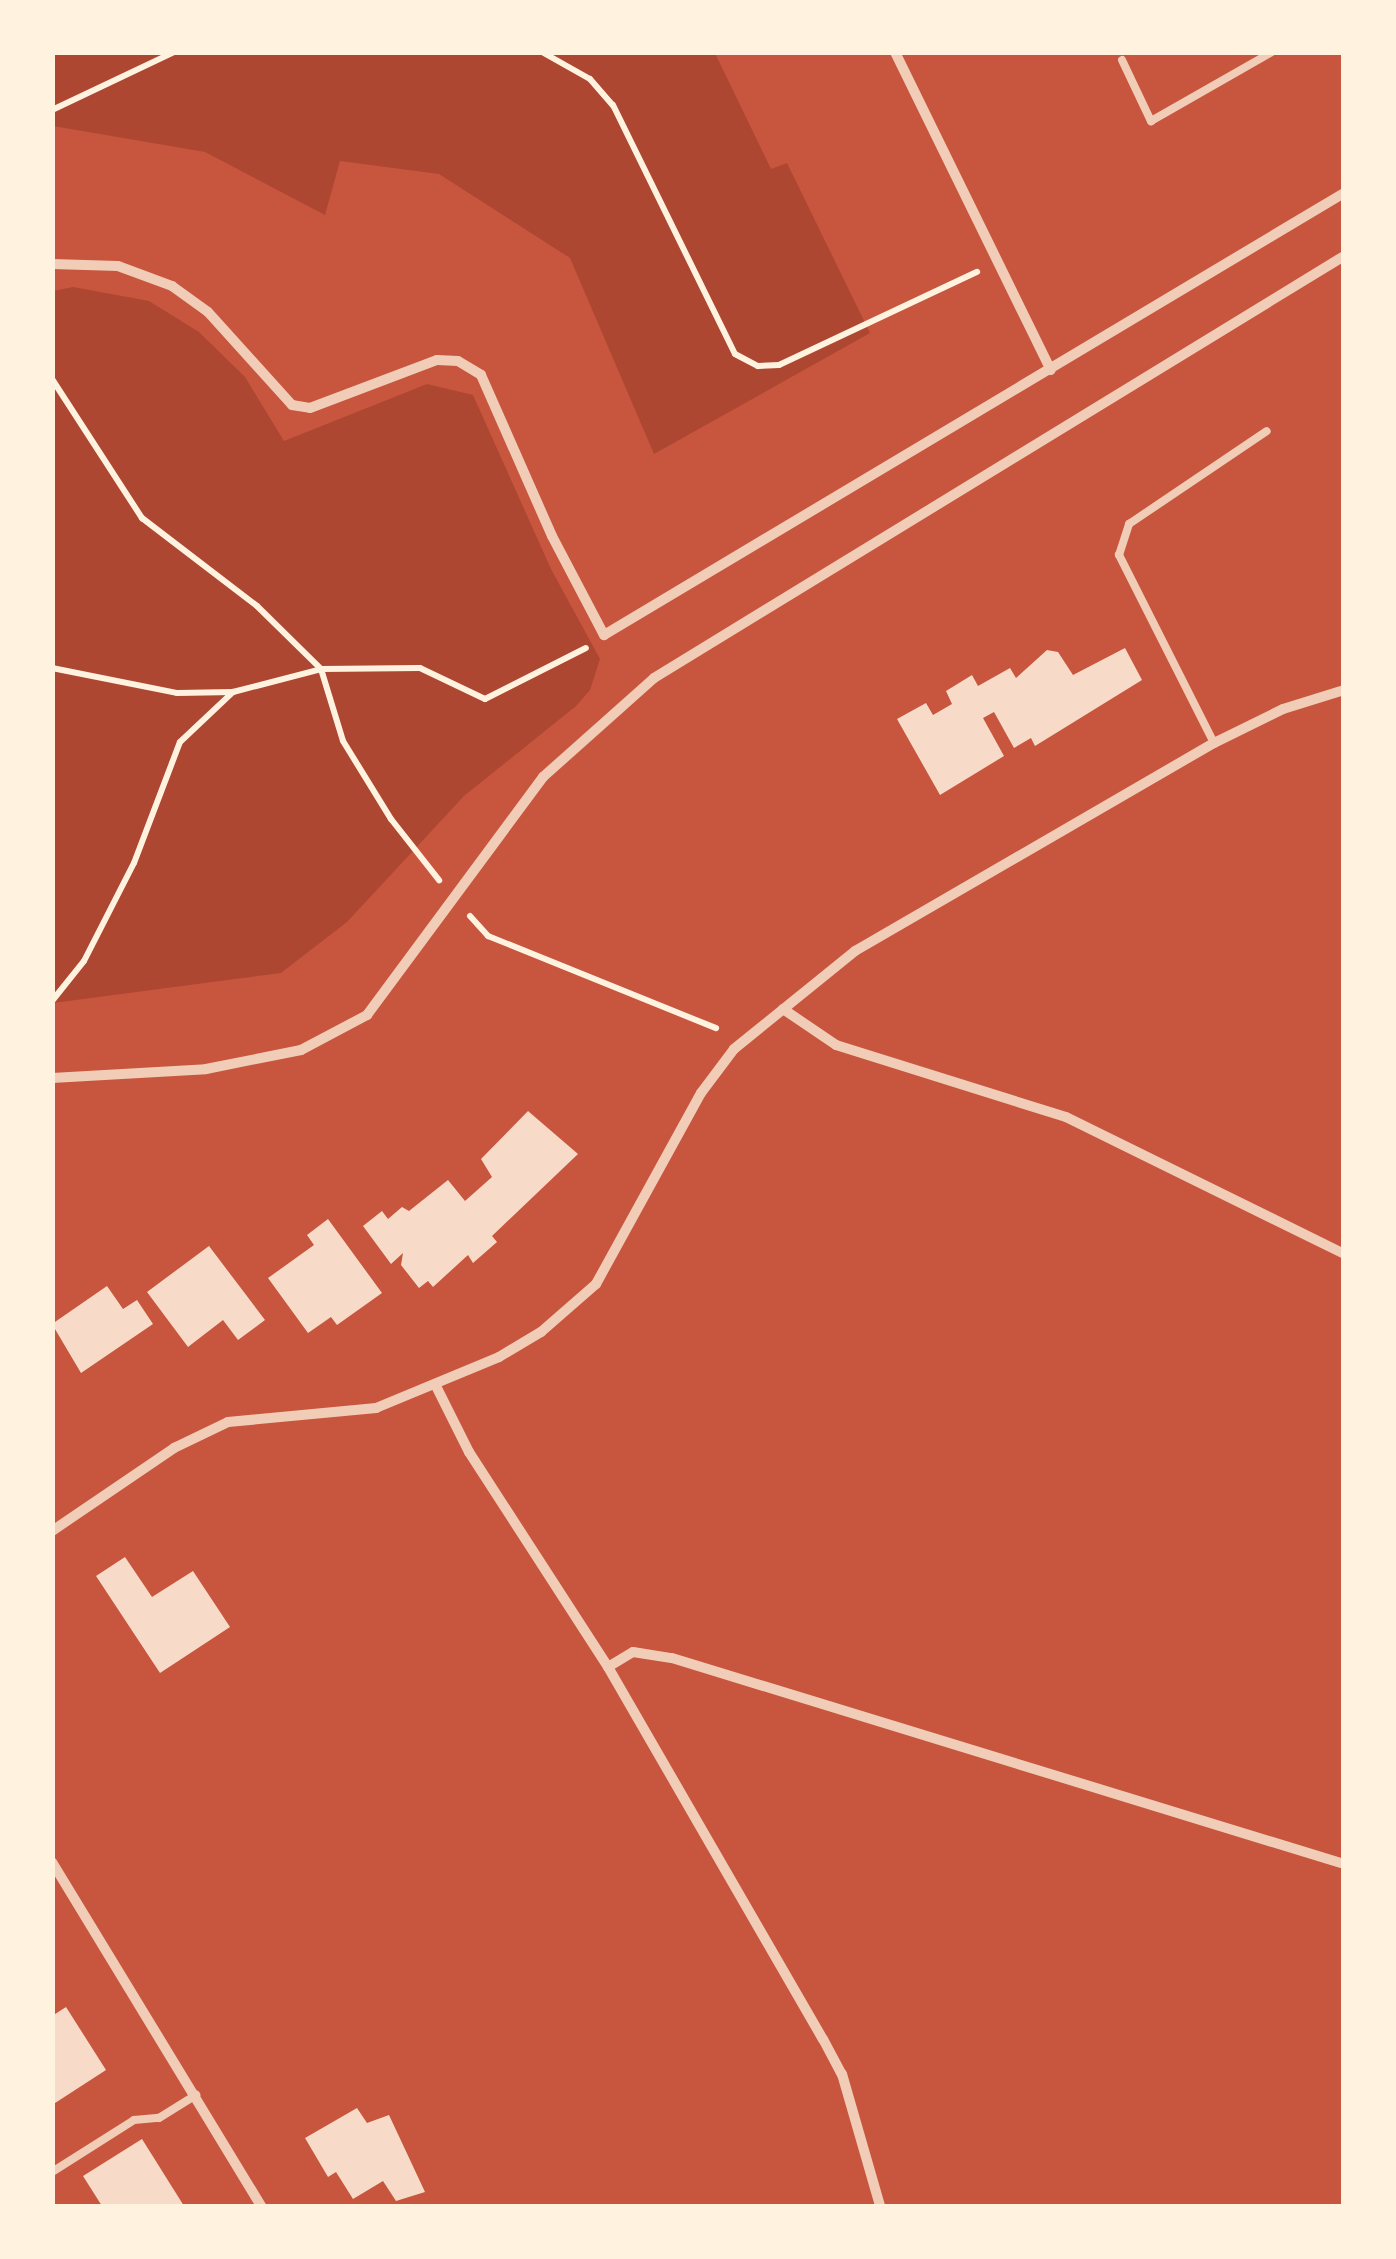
<!DOCTYPE html>
<style>
body{margin:0}
#map{position:relative;width:1396px;height:2259px;overflow:hidden;background:#c8553d;font-family:Raleway,sans-serif}
div>[style]{position:absolute}
.green>*{inset:0;background:#ae4732}
.building>*{inset:0;background:#f7dbc8}
.path>*{height:6px;margin:-3px;padding:0 3px;transform-origin:3px;border-radius:3px;background:#fff3e0}
.service>*{height:8px;margin:-4px;padding:0 4px;transform-origin:4px;border-radius:4px;background:#f1ccb7}
.minor>*{height:10px;margin:-5px;padding:0 5px;transform-origin:5px;border-radius:5px;background:#f1ccb7}
span{translate:-50% -50%;white-space:nowrap;text-align:center;line-height:1.15;-webkit-text-stroke:10px #fff3e0;paint-order:stroke}
.frame{position:absolute;inset:0;border:55px solid #fff3e0;pointer-events:none}
</style>
<div id="map">
<div class="green">
<i style="clip-path:polygon(52px 53px,715px 53px,771px 169px,787px 163px,870px 333px,654px 454px,570px 258px,439px 174px,340px 161px,325px 215px,205px 152px,53px 126px)"></i>
<i style="clip-path:polygon(73px 287px,149px 301px,199px 332px,245px 377px,284px 441px,427px 384px,473px 395px,551px 569px,600px 659px,590px 690px,576px 706px,464px 796px,347px 922px,281px 973px,53px 1003px,53px 291px)"></i>
</div>
<div class="building">
<i style="clip-path:polygon(1125px 648px,1142px 680px,1035px 746px,1031px 738px,1014px 748px,994px 712px,983px 718px,1004px 756px,940px 795px,897px 719px,926px 703px,933px 715px,952px 704px,946px 691px,972px 675px,978px 686px,1010px 668px,1016px 678px,1047px 650px,1058px 652px,1073px 675px)"></i>
<i style="clip-path:polygon(528px 1111px,578px 1154px,492px 1236px,497px 1242px,473px 1263px,468px 1255px,433px 1287px,428px 1281px,419px 1288px,401px 1265px,403px 1253px,391px 1264px,363px 1226px,382px 1211px,388px 1219px,402px 1207px,409px 1211px,448px 1180px,465px 1201px,492px 1177px,481px 1159px)"></i>
<i style="clip-path:polygon(328px 1219px,382px 1293px,337px 1325px,331px 1317px,308px 1333px,268px 1278px,314px 1245px,307px 1235px)"></i>
<i style="clip-path:polygon(209px 1246px,265px 1320px,238px 1340px,223px 1320px,188px 1347px,147px 1292px)"></i>
<i style="clip-path:polygon(107px 1286px,123px 1309px,137px 1300px,153px 1324px,81px 1373px,52px 1324px)"></i>
<i style="clip-path:polygon(125px 1557px,152px 1597px,193px 1571px,230px 1627px,160px 1673px,96px 1576px)"></i>
<i style="clip-path:polygon(66px 2007px,106px 2070px,52px 2105px,52px 2016px)"></i>
<i style="clip-path:polygon(357px 2108px,367px 2123px,389px 2115px,425px 2192px,396px 2201px,383px 2181px,353px 2199px,336px 2172px,328px 2177px,305px 2138px)"></i>
<i style="clip-path:polygon(142px 2139px,184px 2206px,102px 2206px,83px 2176px)"></i>
</div>
<div class="path">
<i style="left:542px;top:52px;width:55px;rotate:29.4deg"></i>
<i style="left:590px;top:79px;width:35px;rotate:49deg"></i>
<i style="left:613px;top:105px;width:277px;rotate:63.9deg"></i>
<i style="left:735px;top:354px;width:26px;rotate:28deg"></i>
<i style="left:758px;top:366px;width:21px;rotate:-3deg"></i>
<i style="left:779px;top:365px;width:219px;rotate:-25.2deg"></i>
<i style="left:52px;top:110px;width:135px;rotate:-25.4deg"></i>
<i style="left:52px;top:379px;width:166px;rotate:57.1deg"></i>
<i style="left:142px;top:518px;width:145px;rotate:37.4deg"></i>
<i style="left:257px;top:606px;width:90px;rotate:44.5deg"></i>
<i style="left:321px;top:669px;width:75px;rotate:73deg"></i>
<i style="left:343px;top:741px;width:92px;rotate:58.4deg"></i>
<i style="left:391px;top:819px;width:78px;rotate:51.8deg"></i>
<i style="left:52px;top:668px;width:127px;rotate:11.3deg"></i>
<i style="left:177px;top:693px;width:56px;rotate:-1deg"></i>
<i style="left:233px;top:692px;width:91px;rotate:-14.6deg"></i>
<i style="left:321px;top:669px;width:99px;rotate:-0.6deg"></i>
<i style="left:420px;top:668px;width:72px;rotate:25.5deg"></i>
<i style="left:485px;top:699px;width:113px;rotate:-26.8deg"></i>
<i style="left:470px;top:916px;width:27px;rotate:48deg"></i>
<i style="left:488px;top:936px;width:246px;rotate:22deg"></i>
<i style="left:52px;top:1001px;width:51px;rotate:-51.3deg"></i>
<i style="left:84px;top:961px;width:110px;rotate:-63deg"></i>
<i style="left:134px;top:863px;width:129px;rotate:-69.2deg"></i>
<i style="left:180px;top:742px;width:73px;rotate:-43.3deg"></i>
</div>
<div class="service">
<i style="left:1122px;top:60px;width:68px;rotate:64.6deg"></i>
<i style="left:1151px;top:121px;width:139px;rotate:-29.7deg"></i>
<i style="left:1214px;top:743px;width:211px;rotate:-116.8deg"></i>
<i style="left:1119px;top:555px;width:33px;rotate:-72deg"></i>
<i style="left:1129px;top:524px;width:166px;rotate:-34deg"></i>
<i style="left:52px;top:2172px;width:97px;rotate:-32.4deg"></i>
<i style="left:134px;top:2120px;width:25px;rotate:-5deg"></i>
<i style="left:159px;top:2118px;width:44px;rotate:-31.9deg"></i>
</div>
<div class="minor">
<i style="left:895px;top:52px;width:354px;rotate:63.9deg"></i>
<i style="left:52px;top:264px;width:66px;rotate:1.7deg"></i>
<i style="left:118px;top:266px;width:58px;rotate:20.3deg"></i>
<i style="left:172px;top:286px;width:44px;rotate:35.8deg"></i>
<i style="left:208px;top:312px;width:125px;rotate:47.9deg"></i>
<i style="left:292px;top:405px;width:18px;rotate:9deg"></i>
<i style="left:310px;top:408px;width:136px;rotate:-20.7deg"></i>
<i style="left:437px;top:360px;width:21px;rotate:3deg"></i>
<i style="left:458px;top:361px;width:27px;rotate:31deg"></i>
<i style="left:481px;top:375px;width:176px;rotate:66.2deg"></i>
<i style="left:552px;top:536px;width:112px;rotate:62.3deg"></i>
<i style="left:604px;top:635px;width:862px;rotate:-30.85deg"></i>
<i style="left:783px;top:1009px;width:64px;rotate:34.2deg"></i>
<i style="left:836px;top:1045px;width:241px;rotate:17.4deg"></i>
<i style="left:1066px;top:1117px;width:310px;rotate:26.2deg"></i>
<i style="left:52px;top:1078px;width:154px;rotate:-3.3deg"></i>
<i style="left:206px;top:1069px;width:97px;rotate:-11.3deg"></i>
<i style="left:301px;top:1050px;width:75px;rotate:-27.9deg"></i>
<i style="left:367px;top:1015px;width:296px;rotate:-53.5deg"></i>
<i style="left:543px;top:777px;width:149px;rotate:-41.7deg"></i>
<i style="left:654px;top:678px;width:809px;rotate:-31.45deg"></i>
<i style="left:436px;top:1386px;width:74px;rotate:63.4deg"></i>
<i style="left:469px;top:1452px;width:256px;rotate:57.1deg"></i>
<i style="left:608px;top:1667px;width:430px;rotate:60deg"></i>
<i style="left:823px;top:2039px;width:40px;rotate:62deg"></i>
<i style="left:842px;top:2074px;width:137px;rotate:73.9deg"></i>
<i style="left:52px;top:1531px;width:148px;rotate:-34.2deg"></i>
<i style="left:174px;top:1448px;width:60px;rotate:-25.7deg"></i>
<i style="left:228px;top:1422px;width:149px;rotate:-5.4deg"></i>
<i style="left:376px;top:1408px;width:133px;rotate:-22.5deg"></i>
<i style="left:499px;top:1357px;width:49px;rotate:-30.8deg"></i>
<i style="left:541px;top:1332px;width:73px;rotate:-41.1deg"></i>
<i style="left:596px;top:1284px;width:218px;rotate:-61.2deg"></i>
<i style="left:701px;top:1093px;width:55px;rotate:-53.1deg"></i>
<i style="left:734px;top:1049px;width:156px;rotate:-39deg"></i>
<i style="left:855px;top:951px;width:415px;rotate:-30.1deg"></i>
<i style="left:1214px;top:743px;width:77px;rotate:-26.2deg"></i>
<i style="left:1283px;top:709px;width:64px;rotate:-17.3deg"></i>
<i style="left:608px;top:1667px;width:29px;rotate:-31deg"></i>
<i style="left:633px;top:1652px;width:39px;rotate:9deg"></i>
<i style="left:672px;top:1658px;width:703px;rotate:17.04deg"></i>
<i style="left:52px;top:1862px;width:403px;rotate:58.7deg"></i>
</div>
<div class="frame"></div>
</div>
